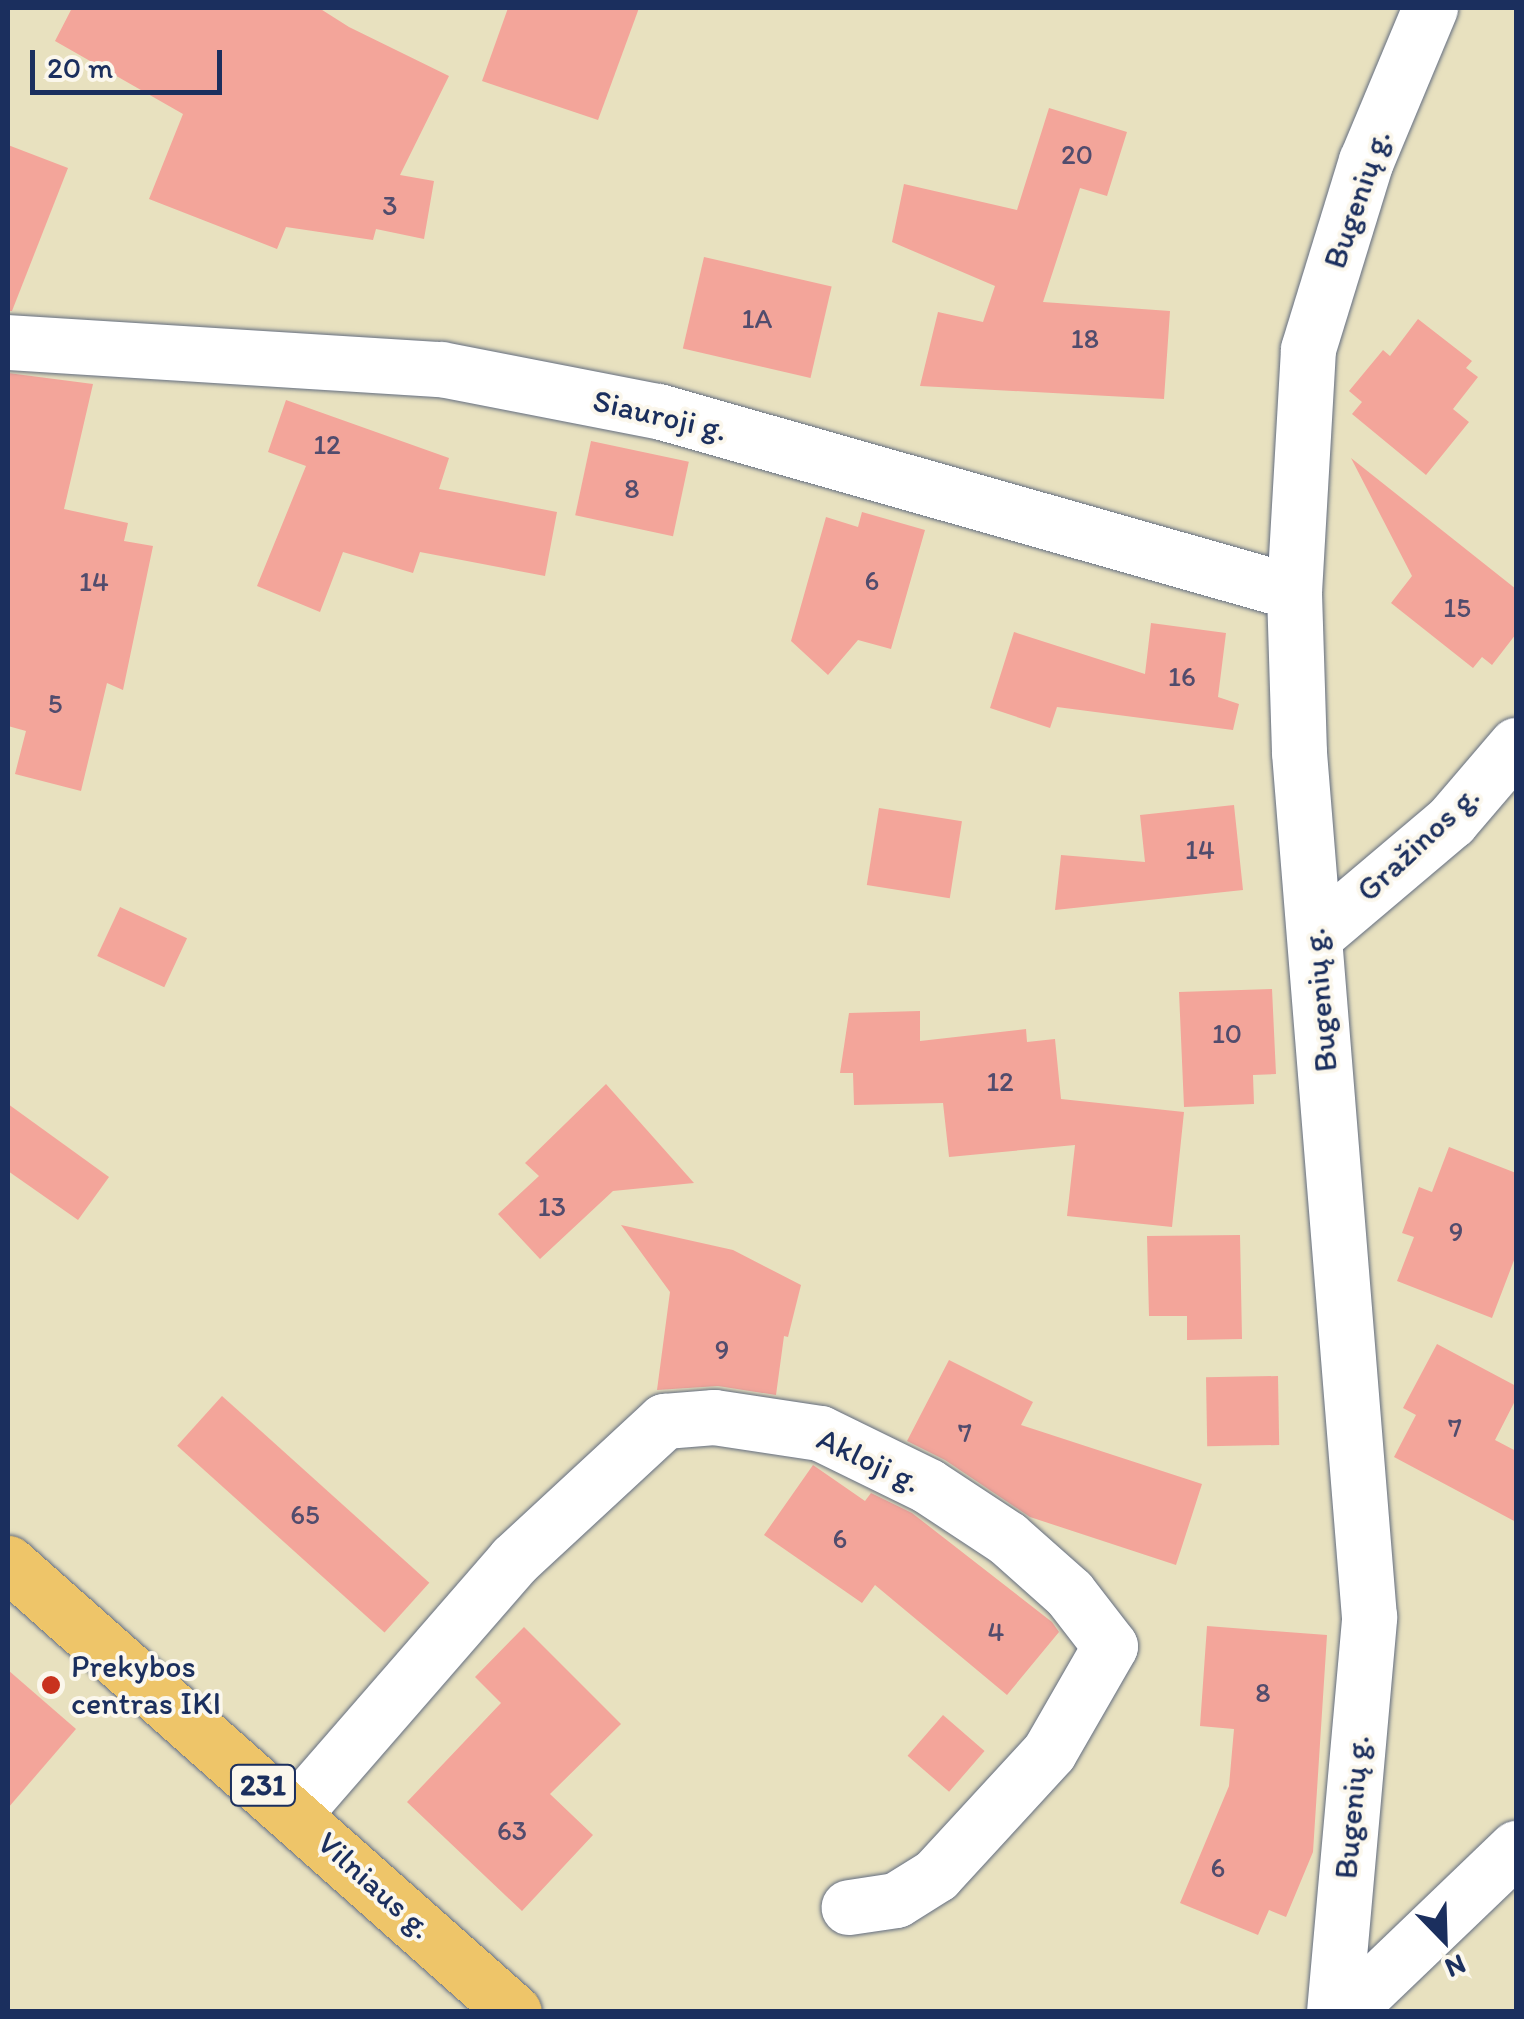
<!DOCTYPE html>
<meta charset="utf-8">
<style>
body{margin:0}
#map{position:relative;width:1524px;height:2019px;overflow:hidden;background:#e8e1bf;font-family:Itim,sans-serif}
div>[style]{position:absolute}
.building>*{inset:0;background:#f3a59a;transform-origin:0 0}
.roads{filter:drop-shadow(0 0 2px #636d80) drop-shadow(0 0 2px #636d80)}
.street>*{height:55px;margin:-27.5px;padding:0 27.5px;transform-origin:27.5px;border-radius:27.5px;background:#fff}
.primary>*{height:55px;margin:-27.5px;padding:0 27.5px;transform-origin:27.5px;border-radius:27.5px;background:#eec569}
.dots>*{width:28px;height:28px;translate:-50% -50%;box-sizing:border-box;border:5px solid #fbf7ec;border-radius:50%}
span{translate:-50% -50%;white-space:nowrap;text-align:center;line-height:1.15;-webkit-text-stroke:8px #fbf7ec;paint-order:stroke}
.number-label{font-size:28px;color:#514c6d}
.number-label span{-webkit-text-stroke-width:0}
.shield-label span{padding:2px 8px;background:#fbf7ec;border:2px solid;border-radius:8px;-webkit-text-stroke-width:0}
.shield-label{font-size:30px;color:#1b2f5e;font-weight:700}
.street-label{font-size:32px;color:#1b2f5e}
.poi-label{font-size:32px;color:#1b2f5e}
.left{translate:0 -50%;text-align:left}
.frame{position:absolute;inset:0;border:10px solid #1b2f5e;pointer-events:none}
.north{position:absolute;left:1394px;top:1889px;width:100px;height:100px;-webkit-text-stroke:8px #fbf7ec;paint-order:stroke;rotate:157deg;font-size:28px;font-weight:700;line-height:40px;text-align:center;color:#1b2f5e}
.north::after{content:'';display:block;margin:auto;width:35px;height:45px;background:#1b2f5e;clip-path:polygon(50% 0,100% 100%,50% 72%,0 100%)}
.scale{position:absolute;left:30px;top:50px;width:192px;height:45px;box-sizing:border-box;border:5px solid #1b2f5e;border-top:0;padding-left:12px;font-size:30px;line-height:35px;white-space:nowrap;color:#1b2f5e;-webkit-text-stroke:8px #fbf7ec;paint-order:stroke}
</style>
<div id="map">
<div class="building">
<i style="clip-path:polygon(72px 8px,319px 8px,349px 27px,449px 76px,400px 175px,434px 181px,424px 239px,376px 229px,373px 240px,286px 227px,277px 249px,149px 199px,183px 114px,55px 41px)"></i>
<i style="clip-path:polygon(508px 8px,639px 8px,598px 120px,482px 81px)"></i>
<i style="clip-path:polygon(1049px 108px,1127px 132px,1107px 196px,1080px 188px,1043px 302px,1170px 311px,1164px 399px,920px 386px,938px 312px,983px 322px,995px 286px,892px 242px,904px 184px,1017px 210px)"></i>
<i style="clip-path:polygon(8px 145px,68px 168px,12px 311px,8px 311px)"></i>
<i style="left:704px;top:257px;width:131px;height:94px;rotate:13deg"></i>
<i style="clip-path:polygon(1418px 319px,1472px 361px,1466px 368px,1478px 377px,1453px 409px,1469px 422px,1426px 475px,1352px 414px,1362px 402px,1349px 391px,1383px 350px,1390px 356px)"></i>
<i style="clip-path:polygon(8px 373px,93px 384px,64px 509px,128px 523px,124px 541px,153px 546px,123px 690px,107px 683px,81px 791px,15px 774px,26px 731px,8px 726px)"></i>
<i style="clip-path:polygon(286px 400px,449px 458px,439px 489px,557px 512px,545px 576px,420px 552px,413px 573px,343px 552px,320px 612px,257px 586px,306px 466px,268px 452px)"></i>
<i style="left:591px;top:441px;width:100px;height:76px;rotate:12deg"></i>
<i style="clip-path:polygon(1351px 458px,1516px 589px,1516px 634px,1492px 665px,1482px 657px,1473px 668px,1391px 603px,1412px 576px)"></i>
<i style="clip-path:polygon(862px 512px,925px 530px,891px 649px,858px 640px,828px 675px,791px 641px,826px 517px,858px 527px)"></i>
<i style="clip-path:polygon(1151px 623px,1226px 633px,1218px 697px,1239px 704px,1233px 730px,1057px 707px,1050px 728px,990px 708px,1014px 632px,1145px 674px)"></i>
<i style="clip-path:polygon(1234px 805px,1243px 890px,1055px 910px,1061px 855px,1145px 862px,1140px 815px)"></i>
<i style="left:879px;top:808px;width:84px;height:78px;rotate:9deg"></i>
<i style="left:120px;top:907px;width:74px;height:54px;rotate:25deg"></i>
<i style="clip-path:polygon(1272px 989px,1276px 1074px,1253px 1075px,1254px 1104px,1184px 1107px,1179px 992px)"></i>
<i style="clip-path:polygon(920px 1011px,920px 1041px,1026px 1029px,1027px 1042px,1055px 1039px,1061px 1099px,1184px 1112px,1172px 1227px,1067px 1216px,1075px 1145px,949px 1157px,943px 1103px,854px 1105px,853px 1073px,840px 1073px,849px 1013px)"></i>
<i style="clip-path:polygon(606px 1084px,694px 1183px,613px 1191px,540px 1259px,498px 1214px,539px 1176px,525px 1163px)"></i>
<i style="clip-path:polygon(8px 1104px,109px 1177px,78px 1220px,8px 1171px)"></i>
<i style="clip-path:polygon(1449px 1147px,1516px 1173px,1516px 1255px,1492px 1318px,1397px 1281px,1414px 1237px,1402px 1233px,1419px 1187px,1432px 1192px)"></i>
<i style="clip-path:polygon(621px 1225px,733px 1250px,801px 1285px,788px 1337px,784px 1336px,776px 1395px,718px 1386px,657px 1390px,670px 1292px)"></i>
<i style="clip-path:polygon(1240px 1235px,1242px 1339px,1187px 1340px,1187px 1316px,1149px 1316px,1147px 1236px)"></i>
<i style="clip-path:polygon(1437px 1344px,1516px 1386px,1516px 1399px,1495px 1440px,1516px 1451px,1516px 1522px,1394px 1457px,1416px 1415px,1403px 1408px)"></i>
<i style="clip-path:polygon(949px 1360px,1033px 1402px,1021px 1425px,1202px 1484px,1176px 1565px,1030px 1517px,945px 1460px,907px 1441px)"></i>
<i style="left:1278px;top:1376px;width:69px;height:72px;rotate:89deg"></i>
<i style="left:222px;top:1396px;width:279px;height:67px;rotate:42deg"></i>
<i style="clip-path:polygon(813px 1465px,865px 1501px,871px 1493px,912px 1513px,1052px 1622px,1059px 1632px,1007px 1695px,875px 1585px,862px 1603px,764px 1535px)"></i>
<i style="clip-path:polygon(1207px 1626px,1327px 1635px,1313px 1852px,1286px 1917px,1269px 1910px,1258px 1935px,1180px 1903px,1229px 1786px,1234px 1729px,1200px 1726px)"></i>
<i style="clip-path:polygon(524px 1627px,621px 1724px,550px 1794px,593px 1835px,522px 1911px,407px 1802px,501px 1703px,475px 1677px)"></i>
<i style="clip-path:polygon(8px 1670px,76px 1729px,8px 1808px)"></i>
<i style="left:943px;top:1715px;width:55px;height:54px;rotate:41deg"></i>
</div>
<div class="roads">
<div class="street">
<i style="left:8px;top:342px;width:434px;rotate:3.6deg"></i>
<i style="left:441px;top:369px;width:221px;rotate:11deg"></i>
<i style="left:658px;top:411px;width:661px;rotate:15.89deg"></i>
<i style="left:1315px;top:936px;width:178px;rotate:-40.2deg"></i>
<i style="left:1451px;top:821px;width:100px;rotate:-49.5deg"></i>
<i style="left:295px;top:1812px;width:334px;rotate:-49deg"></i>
<i style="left:514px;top:1560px;width:205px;rotate:-42.8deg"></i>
<i style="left:664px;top:1421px;width:50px;rotate:-4.6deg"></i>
<i style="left:714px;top:1417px;width:107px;rotate:8.6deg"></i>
<i style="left:820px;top:1433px;width:120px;rotate:26.1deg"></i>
<i style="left:928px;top:1486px;width:95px;rotate:33.4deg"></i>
<i style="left:1007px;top:1538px;width:83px;rotate:41.6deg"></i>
<i style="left:1069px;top:1593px;width:67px;rotate:52.3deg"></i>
<i style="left:1110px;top:1646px;width:122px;rotate:119.9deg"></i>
<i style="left:1049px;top:1752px;width:167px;rotate:132.6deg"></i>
<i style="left:936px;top:1875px;width:47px;rotate:148deg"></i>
<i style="left:896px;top:1900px;width:48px;rotate:171.5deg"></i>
<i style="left:1334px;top:2012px;width:397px;rotate:-84.9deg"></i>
<i style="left:1369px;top:1617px;width:868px;rotate:-94.63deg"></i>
<i style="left:1299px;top:752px;width:160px;rotate:-91.8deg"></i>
<i style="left:1294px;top:592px;width:243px;rotate:-86.7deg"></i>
<i style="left:1308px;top:349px;width:197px;rotate:-72.9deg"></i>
<i style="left:1366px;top:161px;width:166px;rotate:-67.3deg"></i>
<i style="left:1345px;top:2012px;width:237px;rotate:-43.8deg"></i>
</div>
<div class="primary">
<i style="left:8px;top:1563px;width:676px;rotate:41.58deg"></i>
</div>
</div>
<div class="dots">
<i style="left:51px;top:1685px;background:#c8321e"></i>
</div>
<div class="number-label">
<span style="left:1077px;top:154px">20</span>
<span style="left:390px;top:205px">3</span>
<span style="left:757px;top:318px">1A</span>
<span style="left:1085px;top:338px">18</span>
<span style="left:327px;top:444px">12</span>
<span style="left:632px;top:488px">8</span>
<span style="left:872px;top:580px">6</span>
<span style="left:94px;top:581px">14</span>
<span style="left:1457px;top:607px">15</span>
<span style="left:1182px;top:676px">16</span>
<span style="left:55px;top:703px">5</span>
<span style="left:1200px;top:849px">14</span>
<span style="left:1227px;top:1033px">10</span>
<span style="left:1000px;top:1081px">12</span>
<span style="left:552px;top:1206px">13</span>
<span style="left:1456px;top:1231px">9</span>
<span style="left:722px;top:1349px">9</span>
<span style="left:1455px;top:1427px">7</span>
<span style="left:965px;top:1432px">7</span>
<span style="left:305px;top:1514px">65</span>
<span style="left:840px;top:1538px">6</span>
<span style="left:996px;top:1631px">4</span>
<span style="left:1263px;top:1692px">8</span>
<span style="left:512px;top:1830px">63</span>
<span style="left:1218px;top:1867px">6</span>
</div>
<div class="shield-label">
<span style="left:263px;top:1785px">231</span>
</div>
<div class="street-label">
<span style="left:1357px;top:199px;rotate:-71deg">Bugenių g.</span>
<span style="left:660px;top:415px;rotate:13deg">Siauroji g.</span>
<span style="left:1418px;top:843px;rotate:-43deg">Gražinos g.</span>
<span style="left:1320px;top:1000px;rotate:-95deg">Bugenių g.</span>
<span style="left:869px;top:1460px;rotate:25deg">Akloji g.</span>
<span style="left:1352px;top:1807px;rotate:-85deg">Bugenių g.</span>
<span style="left:375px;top:1885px;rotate:42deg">Vilniaus g.</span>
</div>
<div class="poi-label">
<span class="left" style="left:71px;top:1685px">Prekybos<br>centras IKI</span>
</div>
<div class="frame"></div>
<div class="north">N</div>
<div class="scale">20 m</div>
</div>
